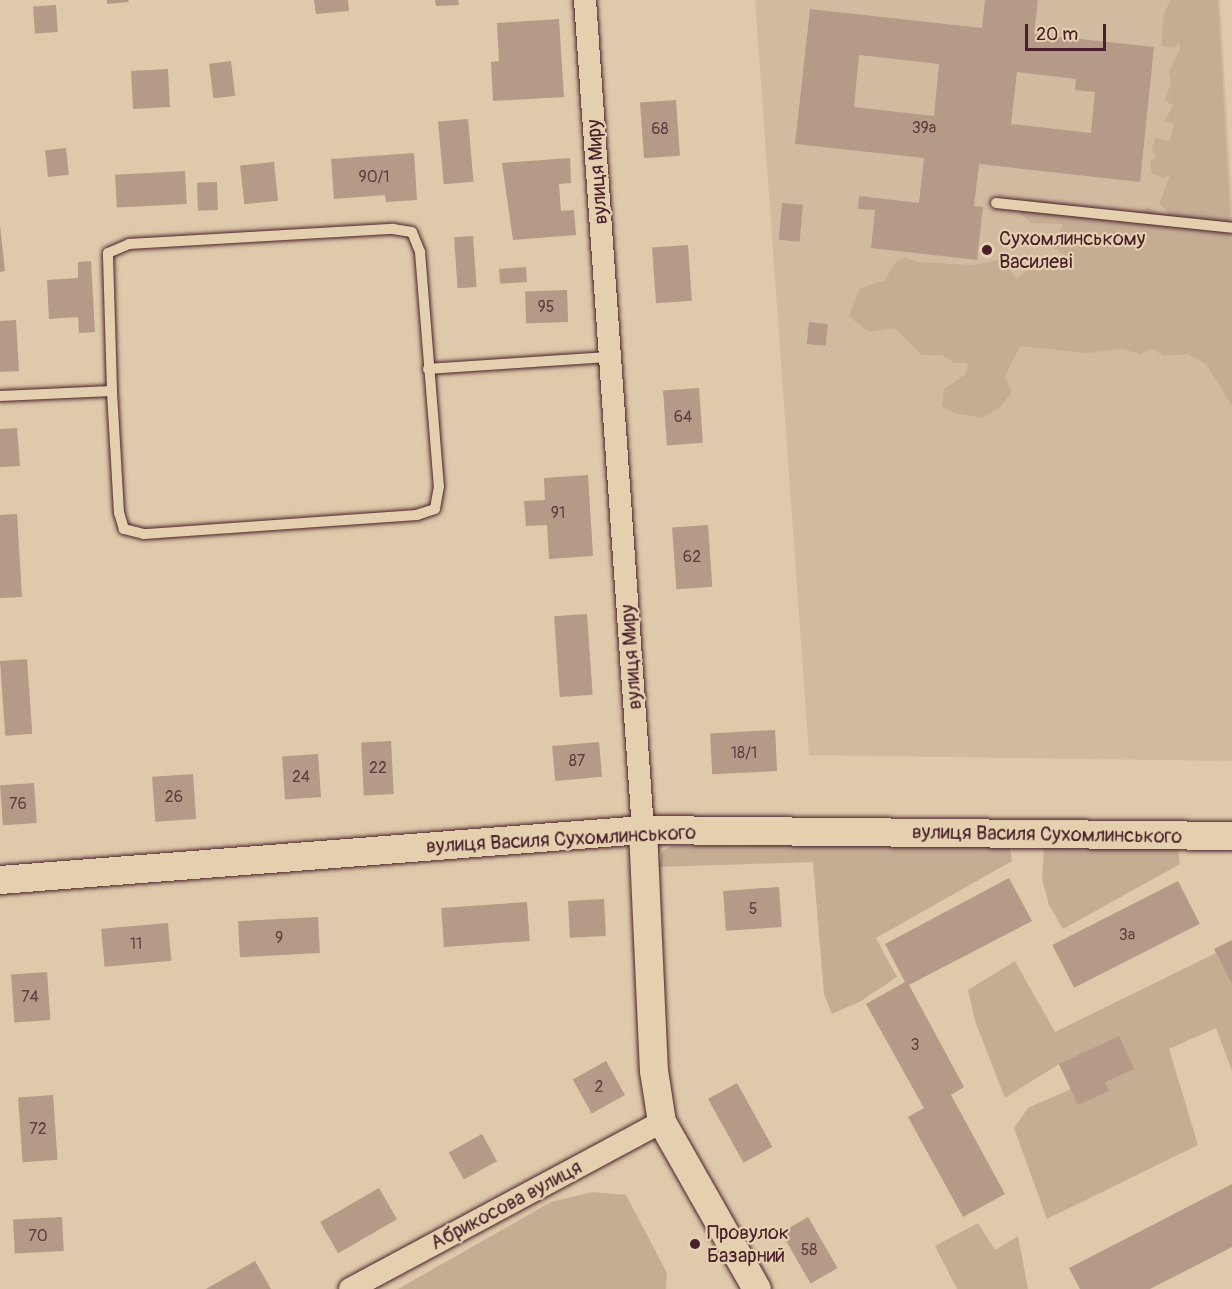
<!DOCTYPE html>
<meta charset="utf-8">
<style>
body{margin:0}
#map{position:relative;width:1232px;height:1289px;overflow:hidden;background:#dec9aa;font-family:Pangolin,sans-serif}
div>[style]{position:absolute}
.built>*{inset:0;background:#d1bba0}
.green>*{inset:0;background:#c5ad94}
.building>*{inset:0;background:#b49a87;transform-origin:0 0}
.roads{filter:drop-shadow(0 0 2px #4a1f2b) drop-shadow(0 0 2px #4a1f2b)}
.service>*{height:10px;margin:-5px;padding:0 5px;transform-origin:5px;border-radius:5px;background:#e4d0af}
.minor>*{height:22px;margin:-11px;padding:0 11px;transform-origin:11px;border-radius:11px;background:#e4d0af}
.tertiary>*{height:28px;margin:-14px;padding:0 14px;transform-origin:14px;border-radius:14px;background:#e4d0af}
.dots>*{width:16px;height:16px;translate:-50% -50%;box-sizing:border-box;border:3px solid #e4d0af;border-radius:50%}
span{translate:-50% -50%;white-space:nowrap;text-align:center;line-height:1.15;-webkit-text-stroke:4.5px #e4d0af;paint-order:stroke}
.number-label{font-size:16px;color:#643e42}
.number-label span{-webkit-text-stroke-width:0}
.street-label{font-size:20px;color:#4a1f2b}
.poi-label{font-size:20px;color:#4a1f2b}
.left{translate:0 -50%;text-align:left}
.scale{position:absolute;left:1025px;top:24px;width:81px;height:27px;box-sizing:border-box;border:3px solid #4a1f2b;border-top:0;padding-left:8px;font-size:18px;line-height:21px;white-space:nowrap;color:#4a1f2b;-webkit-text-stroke:4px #e4d0af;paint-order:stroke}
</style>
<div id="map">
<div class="built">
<i style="clip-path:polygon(755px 0,1220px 0,1232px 207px,1232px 761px,809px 755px)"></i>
</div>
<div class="green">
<i style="clip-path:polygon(1171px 0,1218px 0,1232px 245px,1232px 406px,1206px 364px,1188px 354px,1163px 356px,1152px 348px,1141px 354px,1121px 349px,1088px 353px,1020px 346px,1005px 377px,1012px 392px,1000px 407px,982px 418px,954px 413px,942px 406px,944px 389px,966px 374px,968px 363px,955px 363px,942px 355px,922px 355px,894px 328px,870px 332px,849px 317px,859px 289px,885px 280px,895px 263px,906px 257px,917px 262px,973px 265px,999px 260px,1017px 278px,1029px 269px,1039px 271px,1061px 263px,1068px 257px,1052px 247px,1063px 224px,1031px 223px,1017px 211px,1029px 199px,1111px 211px,1138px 213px,1148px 207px,1161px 217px,1170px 213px,1159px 204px,1170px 175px,1164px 178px,1151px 173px,1151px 160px,1156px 157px,1152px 150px,1155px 138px,1170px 141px,1174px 124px,1165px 121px,1173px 105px,1165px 101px,1171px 82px,1169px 72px,1180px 48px,1179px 42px,1175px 48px,1162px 46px,1162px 33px,1164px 12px)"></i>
<i style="clip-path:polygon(1009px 842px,1012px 861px,876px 938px,897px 977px,861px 1001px,832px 1014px,824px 994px,813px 862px,659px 867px,662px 851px,673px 846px)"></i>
<i style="clip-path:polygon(1044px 848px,1178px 849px,1180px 864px,1063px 929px,1049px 905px,1042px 879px)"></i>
<i style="clip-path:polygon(1216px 953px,1232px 984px,1232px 1071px,1216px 1028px,1169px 1049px,1198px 1145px,1047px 1219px,1014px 1128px,1028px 1108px,1071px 1089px,1059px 1064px,1005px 1098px,975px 1021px,968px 990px,1015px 961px,1055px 1032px)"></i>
<i style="clip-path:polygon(592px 1192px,626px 1195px,667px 1273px,666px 1289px,398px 1289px,551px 1202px)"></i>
<i style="clip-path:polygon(978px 1223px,995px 1250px,1018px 1236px,1028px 1289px,957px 1289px,935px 1246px)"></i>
</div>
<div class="building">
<i style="clip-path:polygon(107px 0,128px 0,129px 2px,107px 4px)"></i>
<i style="clip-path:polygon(314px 0,348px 0,349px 11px,316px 14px)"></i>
<i style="clip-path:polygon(435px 0,458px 0,459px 5px,436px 6px)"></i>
<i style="clip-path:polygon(evenodd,985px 0,1038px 0,1034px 34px,1154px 47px,1140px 182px,979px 164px,974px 206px,983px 207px,977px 260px,871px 248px,875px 210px,858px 209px,859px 196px,919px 203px,924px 158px,795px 144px,810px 9px,982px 28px,985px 0,859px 55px,939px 64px,934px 116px,854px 107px,859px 55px,985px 0,1017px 72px,1076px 79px,1075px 90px,1095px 92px,1091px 133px,1011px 124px,1017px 72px)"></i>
<i style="left:56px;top:5px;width:27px;height:23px;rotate:86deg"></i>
<i style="clip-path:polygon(559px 19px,564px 97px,493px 101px,491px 62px,499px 61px,497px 23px)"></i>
<i style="left:231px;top:61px;width:35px;height:22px;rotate:83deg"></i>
<i style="left:168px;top:69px;width:38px;height:37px;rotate:87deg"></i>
<i style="left:676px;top:100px;width:56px;height:36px;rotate:86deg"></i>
<i style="left:468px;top:119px;width:63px;height:30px;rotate:85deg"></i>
<i style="left:66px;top:148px;width:27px;height:21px;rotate:84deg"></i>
<i style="clip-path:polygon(414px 153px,417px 200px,386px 202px,385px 195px,334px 199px,331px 159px)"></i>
<i style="clip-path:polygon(570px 158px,571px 183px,559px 184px,561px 211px,574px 210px,576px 235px,513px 240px,502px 163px)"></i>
<i style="left:274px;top:162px;width:39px;height:34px;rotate:84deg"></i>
<i style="left:185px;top:171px;width:33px;height:70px;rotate:87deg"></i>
<i style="left:217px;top:182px;width:28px;height:20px;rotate:88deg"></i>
<i style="left:782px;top:203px;width:21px;height:37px;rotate:5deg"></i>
<i style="clip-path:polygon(0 225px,5px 271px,0 272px)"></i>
<i style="left:473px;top:236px;width:51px;height:19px;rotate:86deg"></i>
<i style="left:688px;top:245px;width:56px;height:36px;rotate:86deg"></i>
<i style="clip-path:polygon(91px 261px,95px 332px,79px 333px,78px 317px,49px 319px,47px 280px,78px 278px,78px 262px)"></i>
<i style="left:526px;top:267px;width:15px;height:27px;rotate:86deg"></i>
<i style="left:567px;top:290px;width:32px;height:42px;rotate:88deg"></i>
<i style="clip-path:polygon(16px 320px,19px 371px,0 372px,0 321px)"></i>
<i style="left:809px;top:322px;width:19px;height:22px;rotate:6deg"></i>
<i style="left:699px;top:388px;width:55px;height:36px;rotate:86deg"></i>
<i style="clip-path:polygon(17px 428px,20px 466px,0 467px,0 429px)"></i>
<i style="clip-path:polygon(588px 475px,593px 556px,549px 559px,547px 525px,526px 526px,524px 501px,545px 500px,544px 478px)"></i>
<i style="clip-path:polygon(17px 514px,22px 597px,0 598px,0 515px)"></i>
<i style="left:708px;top:525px;width:62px;height:36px;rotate:86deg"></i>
<i style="left:587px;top:614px;width:81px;height:33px;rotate:86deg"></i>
<i style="left:27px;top:659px;width:75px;height:27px;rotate:86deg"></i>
<i style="left:775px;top:730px;width:41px;height:65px;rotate:87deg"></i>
<i style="left:391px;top:741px;width:53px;height:30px;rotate:87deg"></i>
<i style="left:599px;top:742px;width:35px;height:47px;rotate:85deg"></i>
<i style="left:318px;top:754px;width:43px;height:36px;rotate:86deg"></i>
<i style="left:193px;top:774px;width:45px;height:41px;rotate:86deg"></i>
<i style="left:34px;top:783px;width:40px;height:34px;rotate:86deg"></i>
<i style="clip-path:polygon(1009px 878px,1032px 921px,909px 985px,964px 1087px,951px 1095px,1005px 1194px,963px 1217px,908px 1117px,924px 1108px,866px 1004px,905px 982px,885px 944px)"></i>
<i style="left:1178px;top:881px;width:48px;height:141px;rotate:63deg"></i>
<i style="left:779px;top:887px;width:40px;height:56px;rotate:86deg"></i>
<i style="left:604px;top:899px;width:37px;height:36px;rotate:87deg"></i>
<i style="left:527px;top:902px;width:39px;height:86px;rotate:86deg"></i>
<i style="left:318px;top:917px;width:36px;height:80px;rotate:87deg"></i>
<i style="left:168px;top:923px;width:38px;height:67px;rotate:85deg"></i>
<i style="clip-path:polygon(1232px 940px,1232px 984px,1214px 949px)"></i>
<i style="left:47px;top:972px;width:48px;height:36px;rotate:86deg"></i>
<i style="clip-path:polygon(1119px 1036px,1134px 1069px,1105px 1082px,1109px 1091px,1078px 1105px,1059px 1064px)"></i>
<i style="left:606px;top:1061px;width:39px;height:38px;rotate:61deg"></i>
<i style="left:737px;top:1083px;width:73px;height:33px;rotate:61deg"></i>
<i style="left:53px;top:1095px;width:65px;height:35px;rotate:86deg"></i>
<i style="left:482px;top:1134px;width:31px;height:38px;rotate:61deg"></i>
<i style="clip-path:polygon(1232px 1184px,1232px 1247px,1150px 1289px,1080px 1289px,1069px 1268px)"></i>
<i style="left:379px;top:1188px;width:36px;height:68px;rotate:60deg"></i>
<i style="left:62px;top:1217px;width:34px;height:49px;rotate:87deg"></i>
<i style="left:808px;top:1217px;width:59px;height:31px;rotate:60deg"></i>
<i style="clip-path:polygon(255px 1261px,271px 1289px,206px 1289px)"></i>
</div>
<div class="roads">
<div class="service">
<i style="left:996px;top:203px;width:237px;rotate:6deg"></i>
<i style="left:393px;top:229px;width:19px;rotate:9deg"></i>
<i style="left:412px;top:232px;width:22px;rotate:68deg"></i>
<i style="left:420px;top:252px;width:235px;rotate:85.4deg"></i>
<i style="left:439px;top:486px;width:23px;rotate:100deg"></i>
<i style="left:435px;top:509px;width:19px;rotate:162deg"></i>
<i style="left:417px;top:515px;width:274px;rotate:176deg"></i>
<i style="left:144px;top:534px;width:21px;rotate:-166deg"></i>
<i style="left:124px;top:529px;width:17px;rotate:-107deg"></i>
<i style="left:119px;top:513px;width:122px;rotate:-93.3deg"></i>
<i style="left:112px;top:391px;width:138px;rotate:-91.7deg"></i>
<i style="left:108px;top:253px;width:23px;rotate:-23deg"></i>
<i style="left:129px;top:244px;width:264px;rotate:-3.3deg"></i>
<i style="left:428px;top:369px;width:183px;rotate:-3.8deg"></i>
<i style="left:0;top:396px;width:112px;rotate:-2.6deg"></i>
</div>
<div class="minor">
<i style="left:585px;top:0;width:832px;rotate:86deg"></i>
<i style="left:350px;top:1289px;width:354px;rotate:-28.2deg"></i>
</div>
<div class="tertiary">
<i style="left:643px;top:830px;width:241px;rotate:87.4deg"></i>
<i style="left:654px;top:1071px;width:52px;rotate:81.1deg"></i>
<i style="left:662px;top:1122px;width:192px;rotate:60.4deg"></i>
<i style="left:0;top:880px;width:645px;rotate:-4.45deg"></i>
<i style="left:643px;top:830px;width:589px;rotate:0.58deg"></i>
</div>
</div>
<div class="dots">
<i style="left:987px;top:250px;background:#4a1f2b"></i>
<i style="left:695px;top:1244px;background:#4a1f2b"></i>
</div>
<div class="number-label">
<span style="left:924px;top:128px">39а</span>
<span style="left:660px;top:129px">68</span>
<span style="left:374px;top:177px">90/1</span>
<span style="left:546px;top:307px">95</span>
<span style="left:683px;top:417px">64</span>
<span style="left:558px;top:513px">91</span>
<span style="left:692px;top:557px">62</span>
<span style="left:744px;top:753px">18/1</span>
<span style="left:577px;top:761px">87</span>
<span style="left:378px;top:768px">22</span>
<span style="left:301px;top:777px">24</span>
<span style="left:174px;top:797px">26</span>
<span style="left:18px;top:804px">76</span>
<span style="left:753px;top:909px">5</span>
<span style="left:1127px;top:935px">3а</span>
<span style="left:279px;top:938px">9</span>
<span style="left:136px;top:944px">11</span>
<span style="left:30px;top:997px">74</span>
<span style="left:915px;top:1045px">3</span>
<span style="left:599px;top:1087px">2</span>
<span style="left:38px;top:1129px">72</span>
<span style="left:38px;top:1236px">70</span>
<span style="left:809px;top:1250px">58</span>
</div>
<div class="street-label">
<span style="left:597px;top:172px;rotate:-94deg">вулиця Миру</span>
<span style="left:631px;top:657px;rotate:-94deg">вулиця Миру</span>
<span style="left:1047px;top:834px;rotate:1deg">вулиця Василя Сухомлинського</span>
<span style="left:561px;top:839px;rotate:-3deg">вулиця Василя Сухомлинського</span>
<span style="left:506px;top:1205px;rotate:-28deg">Абрикосова вулиця</span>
</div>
<div class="poi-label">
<span class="left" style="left:999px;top:250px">Сухомлинському<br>Василеві</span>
<span class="left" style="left:707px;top:1244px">Провулок<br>Базарний</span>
</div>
<div class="scale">20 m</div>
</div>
